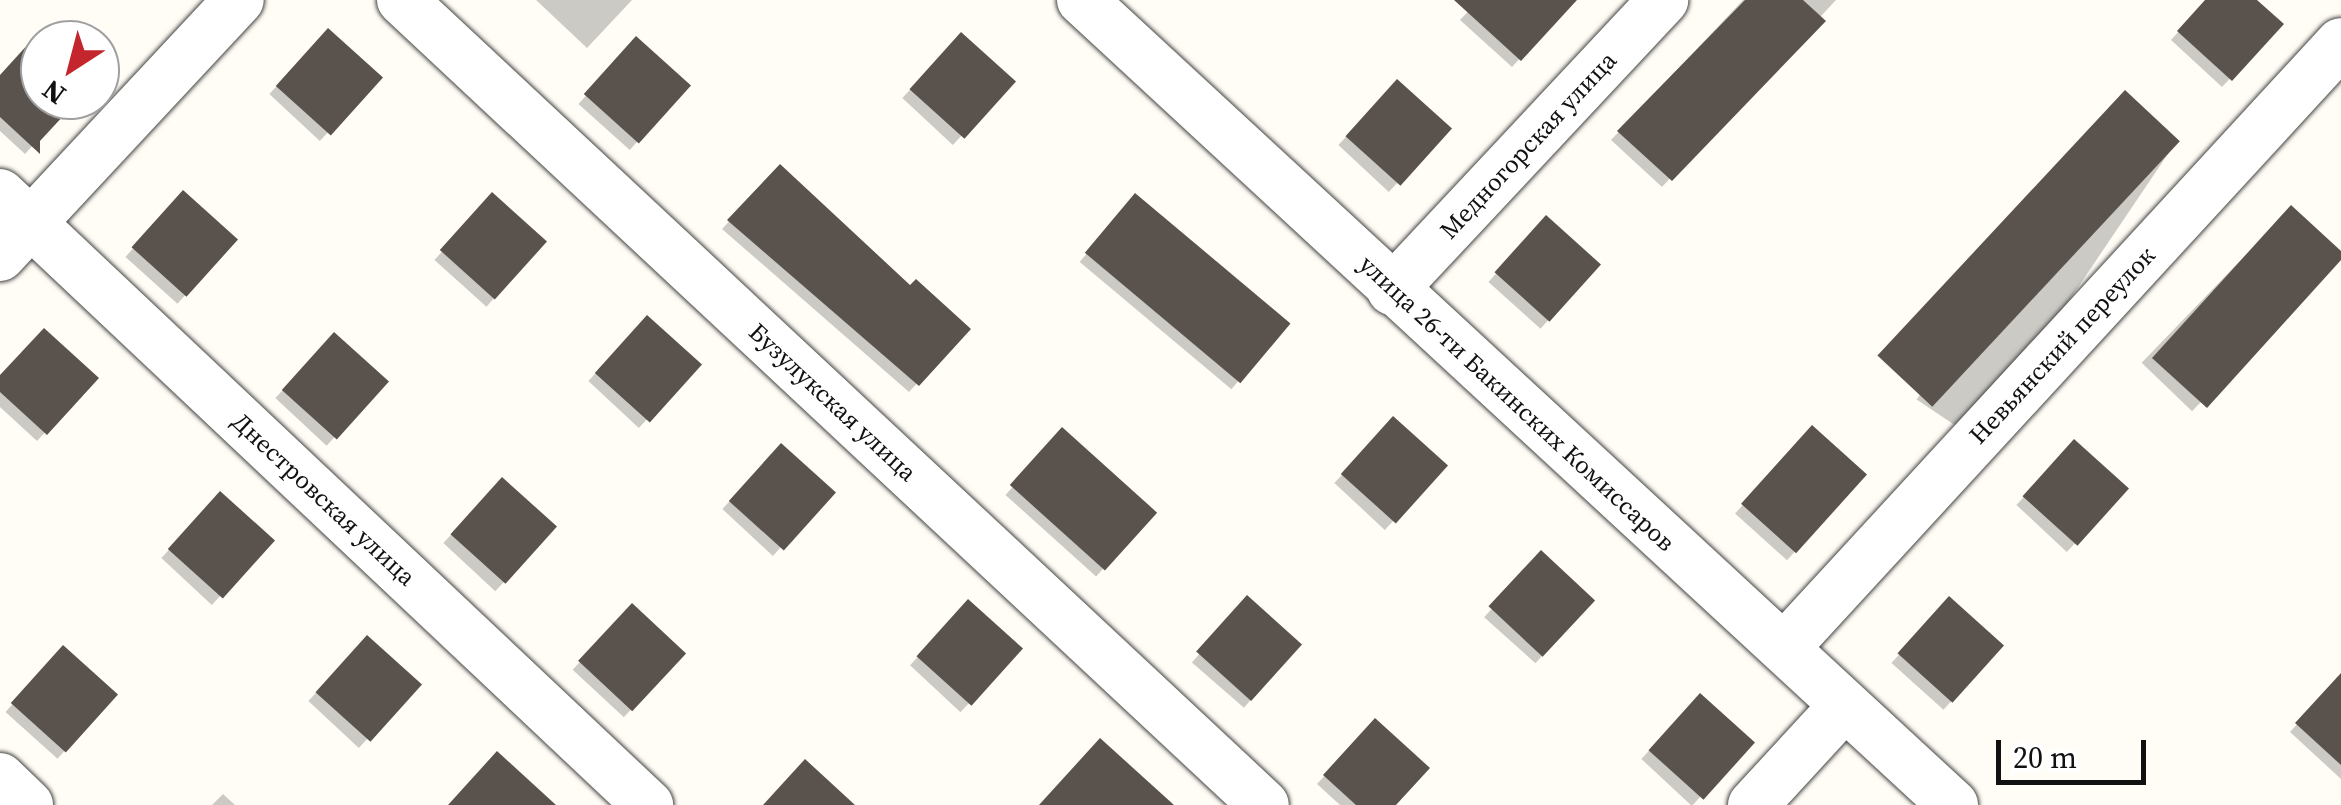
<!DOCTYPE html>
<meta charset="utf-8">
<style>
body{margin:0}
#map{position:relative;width:2341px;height:805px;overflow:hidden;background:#fffdf5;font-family:"Source Serif 4",serif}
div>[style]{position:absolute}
.shadow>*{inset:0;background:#0003;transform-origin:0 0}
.building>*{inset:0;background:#5a524d;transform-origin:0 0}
.roads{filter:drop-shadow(0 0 2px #444) drop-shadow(0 0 2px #444)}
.street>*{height:50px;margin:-25px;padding:0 25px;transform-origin:25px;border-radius:25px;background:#fff}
span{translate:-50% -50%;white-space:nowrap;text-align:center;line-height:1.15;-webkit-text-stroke:10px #fff;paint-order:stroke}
.street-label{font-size:25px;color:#111}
.north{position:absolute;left:20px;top:20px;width:100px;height:100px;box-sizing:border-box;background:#fff;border:2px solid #a0a0a0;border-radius:50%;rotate:216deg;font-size:28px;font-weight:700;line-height:40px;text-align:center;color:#111}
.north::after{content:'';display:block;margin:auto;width:35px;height:45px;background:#c4262e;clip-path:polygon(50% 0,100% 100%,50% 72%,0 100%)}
.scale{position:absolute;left:1996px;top:740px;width:150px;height:45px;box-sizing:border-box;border:5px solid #111;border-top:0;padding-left:12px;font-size:30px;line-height:35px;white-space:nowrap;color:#111;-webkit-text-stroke:8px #fff;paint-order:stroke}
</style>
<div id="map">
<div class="shadow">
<i style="clip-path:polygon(536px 0,632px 0,587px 48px)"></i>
<i style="clip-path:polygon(1479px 0,1565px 0,1570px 4px,1512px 67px,1460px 20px)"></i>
<i style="clip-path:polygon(1743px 0,1836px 0,1662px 187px,1611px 140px)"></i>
<i style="clip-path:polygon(2207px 0,2253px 0,2280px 25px,2222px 87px,2171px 40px)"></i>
<i style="left:328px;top:31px;width:69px;height:86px;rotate:43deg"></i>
<i style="left:961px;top:35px;width:69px;height:86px;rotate:43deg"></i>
<i style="left:636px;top:40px;width:69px;height:86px;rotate:42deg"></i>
<i style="clip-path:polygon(40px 52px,40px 100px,74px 100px,25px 154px,0 131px,0 77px)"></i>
<i style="left:1397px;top:82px;width:69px;height:86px;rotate:43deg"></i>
<i style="left:2118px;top:101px;width:71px;height:360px;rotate:34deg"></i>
<i style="clip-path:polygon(780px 167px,910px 288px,968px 329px,909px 392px,722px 229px)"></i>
<i style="left:183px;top:193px;width:70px;height:86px;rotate:42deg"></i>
<i style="left:492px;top:196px;width:70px;height:86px;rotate:42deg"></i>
<i style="left:1135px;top:196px;width:198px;height:86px;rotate:40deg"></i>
<i style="left:2291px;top:208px;width:70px;height:215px;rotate:44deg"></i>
<i style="left:1546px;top:218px;width:70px;height:86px;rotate:42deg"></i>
<i style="left:647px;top:318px;width:69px;height:86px;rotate:43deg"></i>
<i style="left:334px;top:335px;width:70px;height:86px;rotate:43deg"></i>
<i style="clip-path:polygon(0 378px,95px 378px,37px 441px,0 407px)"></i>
<i style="left:1393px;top:420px;width:69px;height:86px;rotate:43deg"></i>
<i style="left:1812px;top:428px;width:70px;height:115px;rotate:42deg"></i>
<i style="left:1063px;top:431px;width:122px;height:86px;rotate:42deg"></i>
<i style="left:2075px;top:442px;width:69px;height:86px;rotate:43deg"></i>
<i style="left:781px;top:446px;width:69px;height:86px;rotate:43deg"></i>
<i style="left:502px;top:480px;width:71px;height:86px;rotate:43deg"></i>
<i style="left:220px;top:495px;width:69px;height:86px;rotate:43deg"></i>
<i style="left:1541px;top:554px;width:69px;height:85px;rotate:42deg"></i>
<i style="left:1247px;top:599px;width:69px;height:84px;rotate:41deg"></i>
<i style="left:1949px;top:599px;width:70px;height:86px;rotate:42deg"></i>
<i style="left:968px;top:603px;width:69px;height:85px;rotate:43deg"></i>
<i style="left:632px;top:606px;width:70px;height:87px;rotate:43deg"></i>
<i style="left:367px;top:638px;width:69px;height:86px;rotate:43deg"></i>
<i style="left:63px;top:648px;width:70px;height:86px;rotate:42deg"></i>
<i style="clip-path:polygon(2341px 676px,2341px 779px,2290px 732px)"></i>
<i style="left:1700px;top:696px;width:69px;height:86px;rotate:43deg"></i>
<i style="clip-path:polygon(1375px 721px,1393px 805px,1340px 805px,1317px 784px)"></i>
<i style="clip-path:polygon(223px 794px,235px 805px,212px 805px)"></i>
</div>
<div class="building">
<i style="clip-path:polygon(1454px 0,1577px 0,1521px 61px)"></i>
<i style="clip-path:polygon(1745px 0,1803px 0,1826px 21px,1672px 181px,1617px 131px)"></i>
<i style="clip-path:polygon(2205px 0,2257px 0,2284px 24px,2232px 81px,2177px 31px)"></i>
<i style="left:328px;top:28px;width:74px;height:78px;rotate:42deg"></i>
<i style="clip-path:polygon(40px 31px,40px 100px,78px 100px,40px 141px,40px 154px,0 117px,0 75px)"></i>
<i style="left:961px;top:32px;width:74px;height:77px;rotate:42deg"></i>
<i style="left:636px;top:36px;width:74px;height:78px;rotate:42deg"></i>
<i style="left:1397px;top:79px;width:74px;height:77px;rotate:42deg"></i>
<i style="left:2125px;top:90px;width:75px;height:363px;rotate:43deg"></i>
<i style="clip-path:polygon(780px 164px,910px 285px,916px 279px,971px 329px,919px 386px,727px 220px)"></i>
<i style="left:183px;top:190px;width:74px;height:77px;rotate:42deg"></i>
<i style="left:492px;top:192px;width:74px;height:78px;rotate:42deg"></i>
<i style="left:1135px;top:193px;width:203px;height:78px;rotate:40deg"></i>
<i style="clip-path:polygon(2291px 205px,2341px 251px,2341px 260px,2207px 408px,2152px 358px)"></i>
<i style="left:1546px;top:215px;width:74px;height:77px;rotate:42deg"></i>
<i style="left:647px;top:315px;width:74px;height:78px;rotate:42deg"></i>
<i style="clip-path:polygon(44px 328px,99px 378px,47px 435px,0 392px,0 375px)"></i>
<i style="left:334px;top:332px;width:74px;height:78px;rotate:42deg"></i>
<i style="left:1393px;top:416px;width:74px;height:78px;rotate:42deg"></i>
<i style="left:1812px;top:425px;width:74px;height:106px;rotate:42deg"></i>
<i style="left:1062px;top:427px;width:128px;height:78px;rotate:42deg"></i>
<i style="left:2074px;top:439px;width:74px;height:77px;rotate:42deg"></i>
<i style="left:781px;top:443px;width:74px;height:78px;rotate:42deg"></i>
<i style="left:502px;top:477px;width:74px;height:77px;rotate:42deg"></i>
<i style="left:220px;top:491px;width:74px;height:78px;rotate:42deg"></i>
<i style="left:1541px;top:550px;width:74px;height:77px;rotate:43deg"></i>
<i style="left:1247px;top:595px;width:74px;height:76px;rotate:42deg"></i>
<i style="left:1949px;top:596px;width:74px;height:77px;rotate:42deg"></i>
<i style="left:968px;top:599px;width:74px;height:77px;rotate:42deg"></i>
<i style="left:632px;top:603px;width:74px;height:79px;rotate:43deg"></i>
<i style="left:367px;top:635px;width:74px;height:77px;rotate:42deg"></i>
<i style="left:63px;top:645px;width:74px;height:78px;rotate:42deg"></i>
<i style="clip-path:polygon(2341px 673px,2341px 765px,2295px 723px)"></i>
<i style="left:1700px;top:693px;width:74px;height:77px;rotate:42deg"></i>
<i style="clip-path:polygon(1375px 718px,1430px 768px,1396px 805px,1356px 805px,1323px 775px)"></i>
<i style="clip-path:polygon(1100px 738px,1174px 805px,1039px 805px)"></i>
<i style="clip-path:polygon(497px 751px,556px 805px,448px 805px)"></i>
<i style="clip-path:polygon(805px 759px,855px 805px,763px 805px)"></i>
</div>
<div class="roads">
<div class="street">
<i style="left:402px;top:0;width:1179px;rotate:43.04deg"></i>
<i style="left:1082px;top:0;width:1186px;rotate:42.74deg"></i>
<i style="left:0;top:194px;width:891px;rotate:43.32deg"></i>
<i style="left:0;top:256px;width:350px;rotate:-47deg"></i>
<i style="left:1392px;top:290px;width:397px;rotate:-46.9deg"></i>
<i style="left:1784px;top:648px;width:822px;rotate:-47.37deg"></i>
<i style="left:0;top:778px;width:39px;rotate:44deg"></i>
<i style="left:1753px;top:805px;width:134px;rotate:-47.4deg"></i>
</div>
</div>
<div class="street-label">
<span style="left:1528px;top:145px;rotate:-47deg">Медногорская улица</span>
<span style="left:2062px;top:345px;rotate:-47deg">Невьянский переулок</span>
<span style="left:833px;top:402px;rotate:43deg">Бузулукская улица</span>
<span style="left:1517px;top:403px;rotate:43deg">улица 26-ти Бакинских Комиссаров</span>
<span style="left:324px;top:499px;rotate:43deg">Днестровская улица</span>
</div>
<div class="north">N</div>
<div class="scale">20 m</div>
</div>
